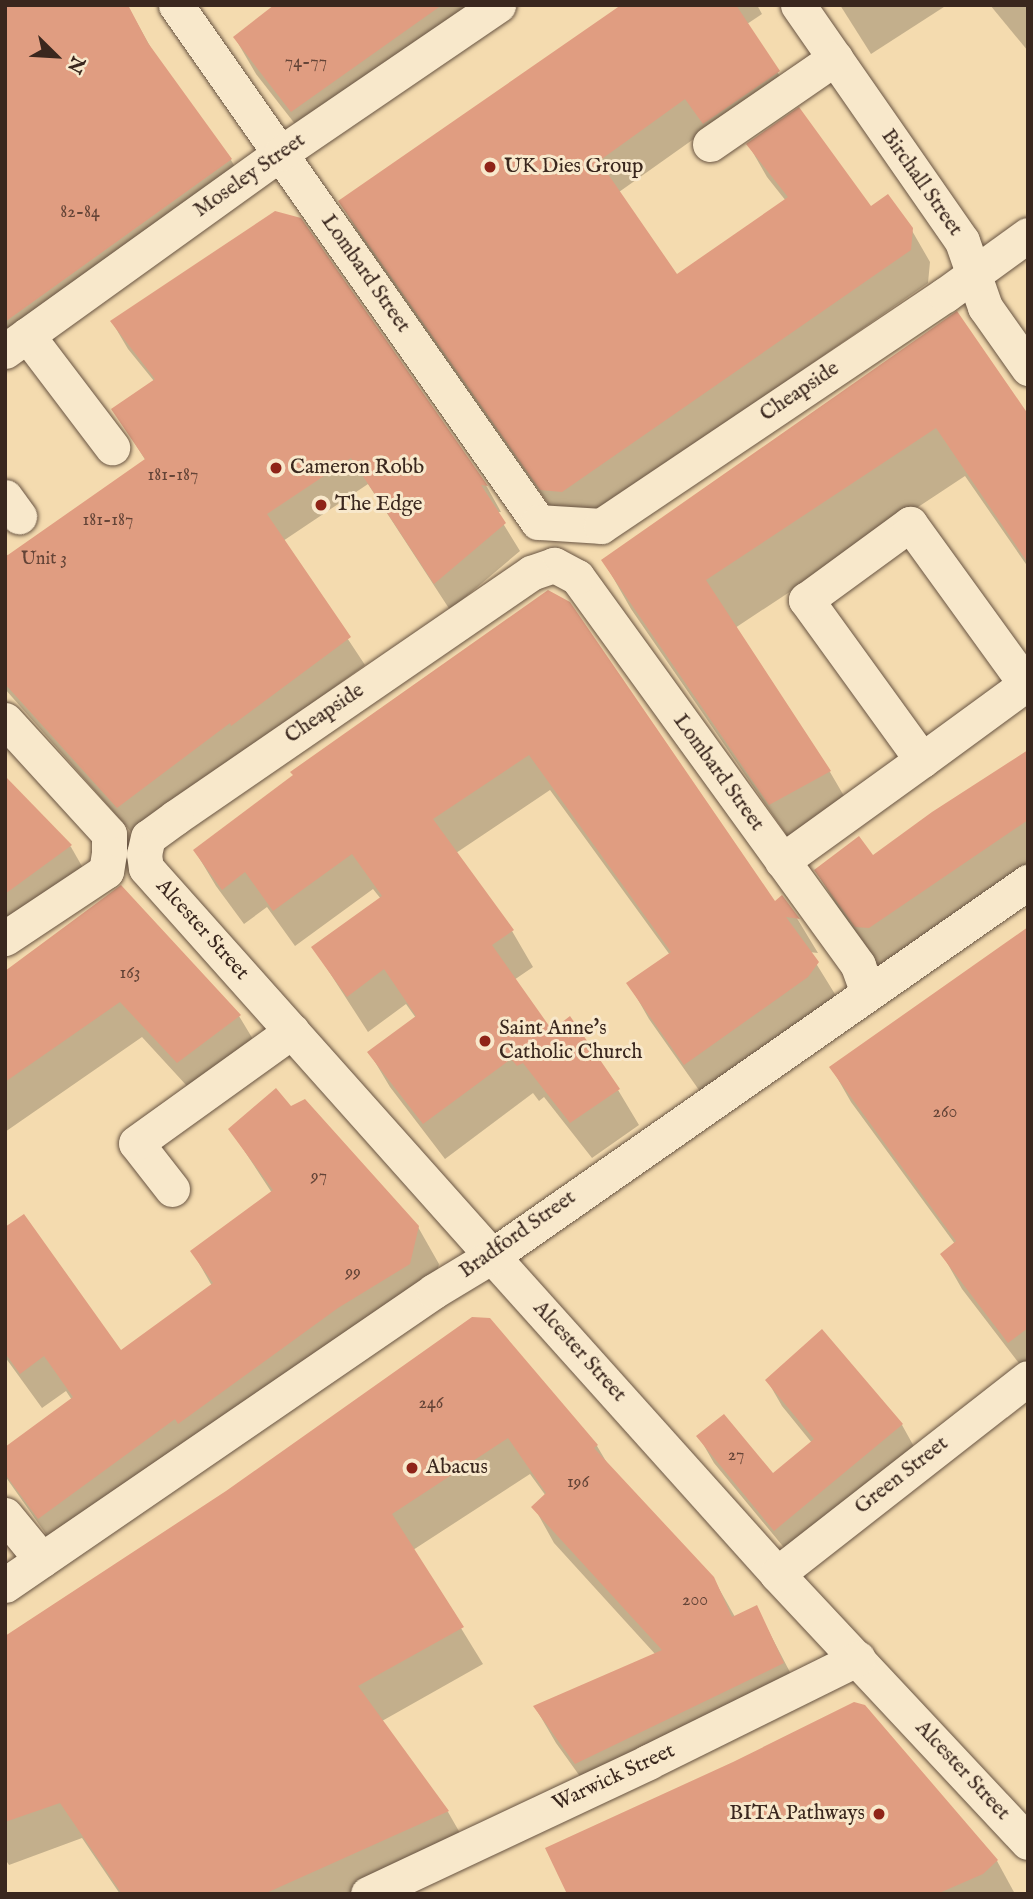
<!DOCTYPE html>
<style>
body{margin:0}
#map{position:relative;width:1033px;height:1899px;overflow:hidden;background:#f4dbaf;font-family:"IM FELL English",serif}
div>[style]{position:absolute}
.shadow>*{inset:0;background:#0003}
.building>*{inset:0;background:#e09d81}
.roads{filter:drop-shadow(0 0 2px #685442) drop-shadow(0 0 2px #685442)}
.minor>*{height:35px;margin:-17.5px;padding:0 17.5px;transform-origin:17.5px;border-radius:17.5px;background:#f8e8cb}
.dots>*{width:19px;height:19px;translate:-50% -50%;box-sizing:border-box;border:4px solid #f8e8cb;border-radius:50%}
span{translate:-50% -50%;white-space:nowrap;text-align:center;line-height:1.15;-webkit-text-stroke:6px #f8e8cb;paint-order:stroke}
.number-label{font-size:18px;color:#644437}
.number-label span{-webkit-text-stroke-width:0}
.poi-label{font-size:21px;color:#3a271e}
.left{translate:0 -50%;text-align:left}
.right{translate:-100% -50%;text-align:right}
.street-label{font-size:21px;color:#3a271e}
.frame{position:absolute;inset:0;border:7px solid #3a271e;pointer-events:none}
.north{position:absolute;left:21px;top:21px;width:70px;height:70px;-webkit-text-stroke:5px #f8e8cb;paint-order:stroke;rotate:114deg;font-size:19px;font-weight:700;line-height:28px;text-align:center;color:#3a271e}
.north::after{content:'';display:block;margin:auto;width:24px;height:32px;background:#3a271e;clip-path:polygon(50% 0,100% 100%,50% 72%,0 100%)}
</style>
<div id="map">
<div class="shadow">
<i style="clip-path:polygon(5px 5px,127px 5px,155px 55px,231px 160px,249px 192px,5px 366px)"></i>
<i style="clip-path:polygon(276px 5px,509px 5px,313px 147px,256px 74px,235px 38px)"></i>
<i style="clip-path:polygon(623px 5px,757px 5px,762px 14px,747px 24px,798px 105px,705px 131px,619px 192px,677px 276px,786px 201px,767px 177px,748px 144px,911px 229px,930px 262px,928px 283px,581px 524px,561px 522px,359px 234px,340px 202px)"></i>
<i style="clip-path:polygon(840px 5px,947px 5px,871px 54px)"></i>
<i style="clip-path:polygon(990px 5px,1028px 5px,1028px 51px)"></i>
<i style="clip-path:polygon(300px 220px,487px 487px,501px 512px,496px 512px,520px 551px,450px 610px,368px 484px,283px 541px,365px 665px,133px 834px,5px 689px,5px 552px,9px 557px,146px 461px,113px 409px,154px 381px,128px 349px,112px 322px)"></i>
<i style="clip-path:polygon(957px 314px,1028px 416px,1028px 567px,965px 476px,735px 628px,830px 772px,858px 820px,799px 853px,631px 609px,603px 560px)"></i>
<i style="clip-path:polygon(549px 592px,774px 903px,782px 897px,798px 920px,818px 953px,809px 952px,838px 999px,706px 1100px,649px 1019px,629px 984px,670px 955px,550px 790px,456px 853px,512px 931px,533px 967px,514px 980px,552px 1032px,618px 1090px,639px 1125px,592px 1158px,544px 1097px,539px 1101px,533px 1093px,445px 1159px,390px 1087px,369px 1052px,416px 1018px,406px 1004px,368px 1032px,313px 947px,381px 899px,373px 889px,295px 946px,267px 907px,244px 924px,216px 886px,195px 851px)"></i>
<i style="clip-path:polygon(1028px 752px,1028px 888px,885px 975px,845px 919px,816px 871px,873px 858px)"></i>
<i style="clip-path:polygon(15px 788px,71px 847px,95px 889px,5px 954px,5px 795px)"></i>
<i style="clip-path:polygon(1028px 931px,1028px 1375px,962px 1289px,942px 1254px,955px 1244px,851px 1102px,831px 1067px)"></i>
<i style="clip-path:polygon(5px 973px,239px 1016px,260px 1051px,198px 1098px,142px 1037px,5px 1132px)"></i>
<i style="clip-path:polygon(290px 1108px,418px 1227px,439px 1264px,430px 1300px,60px 1554px,5px 1476px,5px 1449px,72px 1400px,66px 1391px,42px 1408px,5px 1357px,5px 1229px,121px 1353px,212px 1286px,192px 1251px,272px 1193px,230px 1129px)"></i>
<i style="clip-path:polygon(472px 1319px,597px 1446px,610px 1468px,713px 1578px,735px 1617px,756px 1607px,804px 1699px,597px 1800px,556px 1743px,535px 1707px,656px 1655px,554px 1543px,534px 1507px,546px 1496px,530px 1474px,413px 1550px,483px 1664px,382px 1721px,448px 1812px,468px 1847px,365px 1894px,120px 1894px,82px 1838px,9px 1865px,5px 1859px,5px 1638px,227px 1492px)"></i>
<i style="clip-path:polygon(822px 1331px,902px 1425px,917px 1452px,791px 1556px,714px 1463px,699px 1437px,772px 1475px,812px 1443px,782px 1406px,767px 1380px)"></i>
<i style="clip-path:polygon(997px 1861px,1015px 1894px,569px 1894px)"></i>
</div>
<div class="building">
<i style="clip-path:polygon(5px 5px,128px 5px,148px 43px,232px 159px,5px 322px)"></i>
<i style="clip-path:polygon(274px 5px,442px 5px,291px 112px,233px 37px)"></i>
<i style="clip-path:polygon(621px 5px,736px 5px,780px 71px,703px 124px,685px 99px,599px 161px,677px 274px,788px 197px,746px 144px,799px 107px,871px 206px,888px 194px,913px 228px,911px 250px,562px 492px,540px 490px,338px 201px)"></i>
<i style="clip-path:polygon(275px 211px,301px 218px,488px 486px,481px 485px,506px 523px,434px 584px,351px 458px,267px 514px,351px 637px,231px 726px,230px 723px,117px 808px,5px 684px,5px 557px,145px 459px,111px 409px,155px 379px,110px 321px)"></i>
<i style="clip-path:polygon(957px 311px,1028px 414px,1028px 563px,936px 428px,706px 580px,831px 771px,769px 805px,601px 560px)"></i>
<i style="clip-path:polygon(548px 590px,570px 602px,775px 901px,782px 895px,800px 919px,786px 917px,819px 962px,808px 977px,684px 1065px,626px 983px,671px 952px,529px 755px,433px 819px,514px 930px,492px 945px,552px 1030px,570px 1016px,620px 1089px,570px 1123px,523px 1063px,517px 1066px,511px 1059px,423px 1124px,367px 1052px,416px 1016px,384px 969px,347px 997px,311px 947px,382px 896px,352px 854px,273px 911px,245px 872px,222px 890px,193px 850px,293px 775px,290px 772px)"></i>
<i style="clip-path:polygon(1028px 750px,1028px 820px,869px 928px,855px 927px,814px 870px,859px 836px,873px 855px,932px 812px)"></i>
<i style="clip-path:polygon(5px 776px,72px 845px,5px 894px)"></i>
<i style="clip-path:polygon(121px 885px,241px 1015px,177px 1063px,120px 1002px,5px 1082px,5px 971px)"></i>
<i style="clip-path:polygon(1028px 927px,1028px 1328px,1008px 1343px,940px 1254px,956px 1241px,829px 1067px)"></i>
<i style="clip-path:polygon(276px 1088px,291px 1106px,305px 1099px,419px 1226px,410px 1264px,338px 1308px,178px 1424px,175px 1419px,38px 1519px,5px 1474px,5px 1447px,73px 1397px,44px 1356px,20px 1374px,5px 1353px,5px 1227px,24px 1214px,121px 1350px,213px 1283px,190px 1251px,273px 1190px,228px 1129px)"></i>
<i style="clip-path:polygon(472px 1317px,490px 1318px,598px 1445px,594px 1448px,714px 1577px,732px 1617px,757px 1605px,784px 1663px,575px 1764px,533px 1706px,662px 1650px,531px 1507px,546px 1493px,508px 1438px,392px 1514px,464px 1627px,358px 1686px,449px 1811px,264px 1894px,122px 1894px,60px 1803px,5px 1822px,5px 1636px,226px 1491px)"></i>
<i style="clip-path:polygon(822px 1329px,903px 1424px,774px 1531px,696px 1436px,724px 1414px,773px 1473px,814px 1439px,765px 1380px)"></i>
<i style="clip-path:polygon(854px 1702px,865px 1705px,998px 1860px,983px 1874px,937px 1894px,567px 1894px,545px 1848px,733px 1762px)"></i>
</div>
<div class="roads">
<div class="minor">
<i style="left:176px;top:5px;width:631px;rotate:55deg"></i>
<i style="left:538px;top:522px;width:63px;rotate:3.6deg"></i>
<i style="left:601px;top:526px;width:414px;rotate:-33.9deg"></i>
<i style="left:945px;top:295px;width:102px;rotate:-35.9deg"></i>
<i style="left:798px;top:5px;width:287px;rotate:55.2deg"></i>
<i style="left:962px;top:241px;width:70px;rotate:70.8deg"></i>
<i style="left:985px;top:307px;width:75px;rotate:54.8deg"></i>
<i style="left:710px;top:144px;width:152px;rotate:-34.5deg"></i>
<i style="left:27px;top:335px;width:141px;rotate:52.8deg"></i>
<i style="left:5px;top:351px;width:340px;rotate:-35.7deg"></i>
<i style="left:281px;top:153px;width:263px;rotate:-34.3deg"></i>
<i style="left:5px;top:497px;width:24px;rotate:54deg"></i>
<i style="left:5px;top:720px;width:154px;rotate:47.6deg"></i>
<i style="left:109px;top:834px;width:19px;rotate:90deg"></i>
<i style="left:109px;top:853px;width:18px;rotate:99deg"></i>
<i style="left:106px;top:871px;width:121px;rotate:146.4deg"></i>
<i style="left:782px;top:861px;width:173px;rotate:-35.8deg"></i>
<i style="left:922px;top:760px;width:198px;rotate:-125.9deg"></i>
<i style="left:806px;top:600px;width:129px;rotate:-36.2deg"></i>
<i style="left:910px;top:524px;width:198px;rotate:54.1deg"></i>
<i style="left:1026px;top:684px;width:129px;rotate:143.8deg"></i>
<i style="left:868px;top:993px;width:30px;rotate:-110deg"></i>
<i style="left:858px;top:965px;width:479px;rotate:-125.9deg"></i>
<i style="left:577px;top:577px;width:26px;rotate:-152deg"></i>
<i style="left:554px;top:565px;width:24px;rotate:161deg"></i>
<i style="left:531px;top:573px;width:431px;rotate:145.5deg"></i>
<i style="left:176px;top:817px;width:34px;rotate:144deg"></i>
<i style="left:148px;top:837px;width:17px;rotate:103deg"></i>
<i style="left:144px;top:854px;width:14px;rotate:82deg"></i>
<i style="left:146px;top:868px;width:520px;rotate:48.27deg"></i>
<i style="left:492px;top:1256px;width:427px;rotate:48.1deg"></i>
<i style="left:777px;top:1574px;width:367px;rotate:46.9deg"></i>
<i style="left:172px;top:1189px;width:58px;rotate:-128deg"></i>
<i style="left:136px;top:1143px;width:192px;rotate:-35.7deg"></i>
<i style="left:5px;top:1515px;width:58px;rotate:50.6deg"></i>
<i style="left:777px;top:1574px;width:318px;rotate:-38deg"></i>
<i style="left:5px;top:1585px;width:520px;rotate:-34.42deg"></i>
<i style="left:434px;top:1291px;width:68px;rotate:-31.1deg"></i>
<i style="left:492px;top:1256px;width:654px;rotate:-34.91deg"></i>
<i style="left:368px;top:1894px;width:310px;rotate:-25.2deg"></i>
<i style="left:648px;top:1762px;width:234px;rotate:-26.3deg"></i>
</div>
</div>
<div class="dots">
<i style="left:490px;top:167px;background:#8f2418"></i>
<i style="left:276px;top:468px;background:#8f2418"></i>
<i style="left:321px;top:505px;background:#8f2418"></i>
<i style="left:485px;top:1041px;background:#8f2418"></i>
<i style="left:412px;top:1468px;background:#8f2418"></i>
<i style="left:879px;top:1814px;background:#8f2418"></i>
</div>
<div class="number-label">
<span style="left:306px;top:63px">74-77</span>
<span style="left:80px;top:213px">82-84</span>
<span style="left:173px;top:476px">181-187</span>
<span style="left:108px;top:521px">181-187</span>
<span style="left:44px;top:560px">Unit 3</span>
<span style="left:130px;top:974px">163</span>
<span style="left:945px;top:1113px">260</span>
<span style="left:319px;top:1177px">97</span>
<span style="left:353px;top:1273px">99</span>
<span style="left:431px;top:1404px">246</span>
<span style="left:736px;top:1456px">27</span>
<span style="left:578px;top:1483px">196</span>
<span style="left:695px;top:1601px">200</span>
</div>
<div class="poi-label">
<span class="left" style="left:504px;top:167px">UK Dies Group</span>
<span class="left" style="left:290px;top:468px">Cameron Robb</span>
<span class="left" style="left:335px;top:505px">The Edge</span>
<span class="left" style="left:499px;top:1041px">Saint Anne's<br>Catholic Church</span>
<span class="left" style="left:426px;top:1468px">Abacus</span>
<span class="right" style="left:865px;top:1814px">BITA Pathways</span>
</div>
<div class="street-label">
<span style="left:250px;top:176px;rotate:-35deg">Moseley Street</span>
<span style="left:921px;top:183px;rotate:55deg">Birchall Street</span>
<span style="left:365px;top:274px;rotate:55deg">Lombard Street</span>
<span style="left:800px;top:392px;rotate:-34deg">Cheapside</span>
<span style="left:325px;top:714px;rotate:-34deg">Cheapside</span>
<span style="left:718px;top:773px;rotate:54deg">Lombard Street</span>
<span style="left:202px;top:930px;rotate:48deg">Alcester Street</span>
<span style="left:518px;top:1235px;rotate:-35deg">Bradford Street</span>
<span style="left:579px;top:1352px;rotate:48deg">Alcester Street</span>
<span style="left:902px;top:1476px;rotate:-38deg">Green Street</span>
<span style="left:962px;top:1771px;rotate:47deg">Alcester Street</span>
<span style="left:614px;top:1778px;rotate:-25deg">Warwick Street</span>
</div>
<div class="frame"></div>
<div class="north">N</div>
</div>
